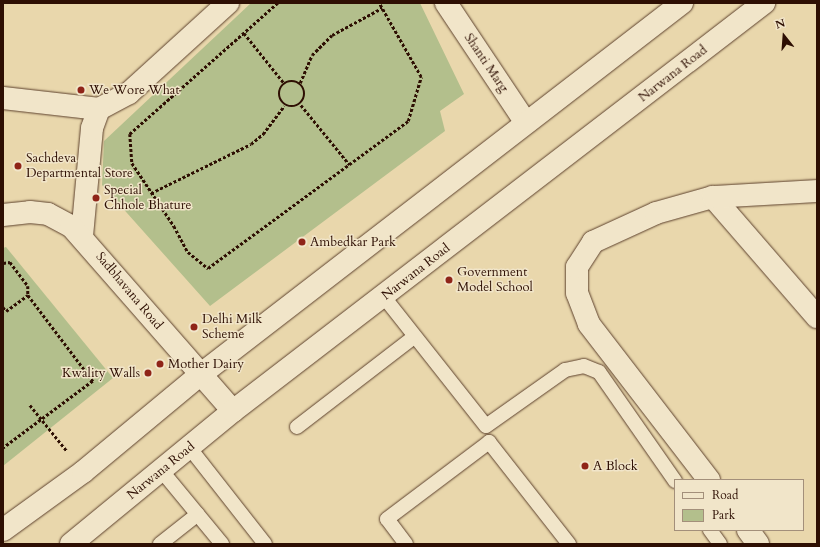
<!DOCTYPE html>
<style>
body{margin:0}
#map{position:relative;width:820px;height:547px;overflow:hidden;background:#e9d7ac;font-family:Cardo,serif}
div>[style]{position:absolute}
.green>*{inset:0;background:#b3bf8c}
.path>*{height:2.5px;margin-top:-1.25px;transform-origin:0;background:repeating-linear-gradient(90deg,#2e0f03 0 3px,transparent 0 5px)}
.path>.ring{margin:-1.25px;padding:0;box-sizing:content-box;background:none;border:2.5px solid #2e0f03;border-radius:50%}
.roads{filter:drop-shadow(0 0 1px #5d412d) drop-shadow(0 0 1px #5d412d)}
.lane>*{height:14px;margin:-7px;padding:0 7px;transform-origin:7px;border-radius:7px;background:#f1e5c9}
.street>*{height:22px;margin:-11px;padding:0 11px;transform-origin:11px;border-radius:11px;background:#f1e5c9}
.secondary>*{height:22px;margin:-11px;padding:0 11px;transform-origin:11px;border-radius:11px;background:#f1e5c9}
.dots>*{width:11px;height:11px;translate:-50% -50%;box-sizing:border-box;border:2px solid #f1e5c9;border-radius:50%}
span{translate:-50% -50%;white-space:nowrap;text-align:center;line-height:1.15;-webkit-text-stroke:3px #f1e5c9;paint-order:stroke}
.street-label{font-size:13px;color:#2e0f03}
.poi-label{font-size:13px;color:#2e0f03}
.left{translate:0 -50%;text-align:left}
.right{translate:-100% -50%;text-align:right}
.frame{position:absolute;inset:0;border:4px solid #2e0f03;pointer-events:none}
.legend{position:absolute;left:674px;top:479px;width:130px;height:52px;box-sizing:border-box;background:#f1e5c9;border:1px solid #a38f7a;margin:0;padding:5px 7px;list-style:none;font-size:12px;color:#2e0f03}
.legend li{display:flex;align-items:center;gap:8px;height:20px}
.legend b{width:20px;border:1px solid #a38f7a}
.north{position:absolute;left:764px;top:16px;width:40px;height:40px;-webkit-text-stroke:3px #f1e5c9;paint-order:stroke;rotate:343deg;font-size:11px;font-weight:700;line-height:16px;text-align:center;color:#2e0f03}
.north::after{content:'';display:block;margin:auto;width:14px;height:18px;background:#2e0f03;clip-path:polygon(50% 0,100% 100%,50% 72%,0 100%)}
</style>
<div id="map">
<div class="green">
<i style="clip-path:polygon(251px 3px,420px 3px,464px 94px,440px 111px,445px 131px,210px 306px,102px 185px,104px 141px)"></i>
<i style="clip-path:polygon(6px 247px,113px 378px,3px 466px,3px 248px)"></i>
</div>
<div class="path">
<i style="left:278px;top:3px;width:198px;rotate:138.5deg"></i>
<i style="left:130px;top:134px;width:29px;rotate:86deg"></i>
<i style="left:132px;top:163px;width:76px;rotate:56.3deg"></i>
<i style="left:174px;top:226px;width:30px;rotate:62deg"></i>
<i style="left:188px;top:252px;width:26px;rotate:39deg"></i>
<i style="left:208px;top:268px;width:248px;rotate:-36.3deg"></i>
<i style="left:408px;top:121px;width:46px;rotate:-73.5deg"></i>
<i style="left:421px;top:77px;width:85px;rotate:-119.6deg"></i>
<i style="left:244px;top:33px;width:64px;rotate:51.3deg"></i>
<i class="ring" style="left:279px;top:81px;width:23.5px;height:23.5px"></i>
<i style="left:300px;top:83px;width:30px;rotate:-67deg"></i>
<i style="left:312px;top:55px;width:28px;rotate:-45deg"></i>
<i style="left:332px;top:35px;width:57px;rotate:-28.4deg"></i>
<i style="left:301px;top:105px;width:77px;rotate:50.8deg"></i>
<i style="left:151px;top:193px;width:111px;rotate:-26.1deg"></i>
<i style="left:251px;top:144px;width:16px;rotate:-40deg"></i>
<i style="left:263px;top:134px;width:35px;rotate:-53deg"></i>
<i style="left:3px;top:263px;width:7px;rotate:-8deg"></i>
<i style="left:10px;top:262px;width:30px;rotate:53deg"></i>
<i style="left:28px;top:286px;width:9px;rotate:90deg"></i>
<i style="left:3px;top:307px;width:5px;rotate:53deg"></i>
<i style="left:6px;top:311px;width:27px;rotate:-36deg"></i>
<i style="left:28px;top:295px;width:108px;rotate:52.9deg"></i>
<i style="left:93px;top:381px;width:112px;rotate:143.3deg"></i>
<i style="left:30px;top:405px;width:59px;rotate:51.2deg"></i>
</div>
<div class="roads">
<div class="lane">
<i style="left:384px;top:297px;width:164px;rotate:51.7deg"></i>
<i style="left:486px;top:426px;width:97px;rotate:-35.3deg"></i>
<i style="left:565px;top:370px;width:19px;rotate:-12deg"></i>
<i style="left:584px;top:366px;width:16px;rotate:22deg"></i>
<i style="left:599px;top:372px;width:133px;rotate:55.1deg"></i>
<i style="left:297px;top:427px;width:148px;rotate:-37.6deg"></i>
<i style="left:189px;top:447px;width:123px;rotate:51.9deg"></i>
<i style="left:161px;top:470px;width:96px;rotate:50.5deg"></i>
<i style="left:710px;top:530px;width:17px;rotate:54deg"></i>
<i style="left:160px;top:544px;width:48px;rotate:-38.3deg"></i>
<i style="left:406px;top:544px;width:31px;rotate:-127deg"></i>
<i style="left:387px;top:519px;width:128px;rotate:-37deg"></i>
<i style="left:489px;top:442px;width:130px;rotate:51.9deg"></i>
</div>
<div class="street">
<i style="left:446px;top:3px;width:144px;rotate:56.3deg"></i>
<i style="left:3px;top:98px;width:97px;rotate:6.5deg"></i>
<i style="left:99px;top:109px;width:34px;rotate:-28deg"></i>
<i style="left:129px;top:93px;width:134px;rotate:-42.3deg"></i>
<i style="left:713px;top:197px;width:159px;rotate:49.1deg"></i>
<i style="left:82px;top:236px;width:108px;rotate:-84.7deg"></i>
<i style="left:92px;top:128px;width:20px;rotate:-70deg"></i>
<i style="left:709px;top:480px;width:197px;rotate:-127.6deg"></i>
<i style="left:589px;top:324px;width:33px;rotate:-111deg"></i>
<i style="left:577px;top:293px;width:26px;rotate:-90deg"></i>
<i style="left:577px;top:267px;width:30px;rotate:-57deg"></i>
<i style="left:593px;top:242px;width:69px;rotate:-24.7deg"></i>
<i style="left:656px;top:213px;width:59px;rotate:-15.7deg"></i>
<i style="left:713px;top:197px;width:104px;rotate:-3.3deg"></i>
<i style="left:748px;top:530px;width:17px;rotate:54deg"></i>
</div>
<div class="secondary">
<i style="left:3px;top:215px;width:27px;rotate:-6deg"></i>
<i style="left:30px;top:212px;width:18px;rotate:6deg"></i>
<i style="left:48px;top:214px;width:26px;rotate:28deg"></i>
<i style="left:71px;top:226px;width:246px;rotate:48.8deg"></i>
<i style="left:3px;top:530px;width:99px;rotate:-35.9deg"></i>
<i style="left:83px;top:472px;width:152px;rotate:-39.7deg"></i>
<i style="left:200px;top:375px;width:609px;rotate:-37.66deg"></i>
<i style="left:71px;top:544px;width:210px;rotate:-39.4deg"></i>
<i style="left:233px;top:411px;width:670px;rotate:-37.54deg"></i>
</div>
</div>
<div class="dots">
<i style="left:81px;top:90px;background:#8f2418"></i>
<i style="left:18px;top:166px;background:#8f2418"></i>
<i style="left:96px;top:198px;background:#8f2418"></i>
<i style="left:302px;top:242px;background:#8f2418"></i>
<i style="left:449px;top:280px;background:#8f2418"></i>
<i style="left:194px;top:327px;background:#8f2418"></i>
<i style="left:160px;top:364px;background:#8f2418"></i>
<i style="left:148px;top:373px;background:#8f2418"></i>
<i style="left:585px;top:466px;background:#8f2418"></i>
</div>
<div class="street-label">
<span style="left:486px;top:63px;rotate:56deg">Shanti Marg</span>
<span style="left:673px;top:74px;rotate:-38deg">Narwana Road</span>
<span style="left:416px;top:272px;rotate:-38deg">Narwana Road</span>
<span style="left:129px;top:291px;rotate:50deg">Sadbhavana Road</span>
<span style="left:161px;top:471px;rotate:-39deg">Narwana Road</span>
</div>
<div class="poi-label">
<span class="left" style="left:89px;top:90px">We Wore What</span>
<span class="left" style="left:26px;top:166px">Sachdeva<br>Departmental Store</span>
<span class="left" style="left:104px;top:198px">Special<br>Chhole Bhature</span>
<span class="left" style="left:310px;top:242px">Ambedkar Park</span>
<span class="left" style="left:457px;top:280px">Government<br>Model School</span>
<span class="left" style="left:202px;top:327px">Delhi Milk<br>Scheme</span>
<span class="left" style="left:168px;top:364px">Mother Dairy</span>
<span class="right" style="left:140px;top:373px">Kwality Walls</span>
<span class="left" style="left:593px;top:466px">A Block</span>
</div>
<div class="frame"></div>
<ul class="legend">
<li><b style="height:5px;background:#f1e5c9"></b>Road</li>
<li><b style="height:11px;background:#b3bf8c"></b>Park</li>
</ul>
<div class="north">N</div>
</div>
